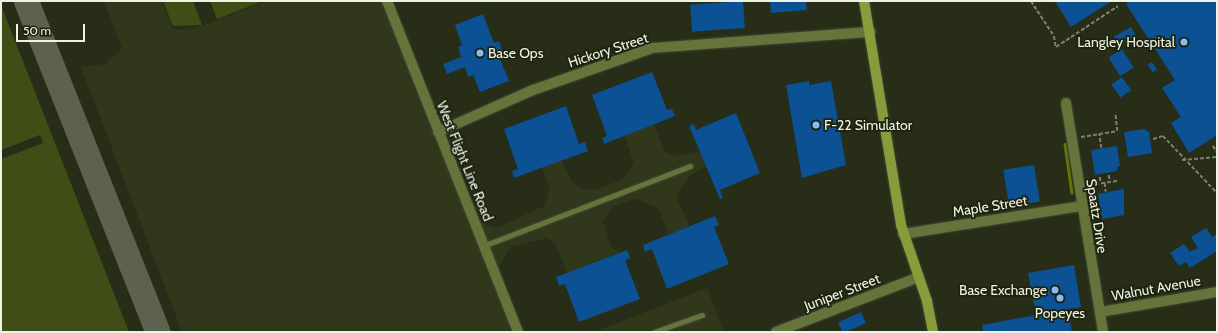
<!DOCTYPE html>
<style>
body{margin:0}
#map{position:relative;width:1218px;height:333px;overflow:hidden;background:#272d17;font-family:Cabin,sans-serif}
div>[style]{position:absolute}
.built>*{inset:0;background:#30371a}
.green>*{inset:0;background:#404d17}
.stream>*{height:2.5px;margin:-1.25px;padding:0 1.25px;transform-origin:1.25px;border-radius:1.25px;background:#637707}
.taxiway>*{height:25px;margin:-12.5px;padding:0 12.5px;transform-origin:12.5px;border-radius:12.5px;background:#5c624e}
.building>*{inset:0;background:#0b5193;transform-origin:0 0}
.path>*{height:1.5px;margin-top:-0.75px;transform-origin:0;background:repeating-linear-gradient(90deg,#7c816f 0 4px,transparent 0 6px)}
.roads{filter:drop-shadow(0 0 1px #434934) drop-shadow(0 0 1px #434934)}
.service>*{height:5px;margin:-2.5px;padding:0 2.5px;transform-origin:2.5px;border-radius:2.5px;background:#65743a}
.minor>*{height:10px;margin:-5px;padding:0 5px;transform-origin:5px;border-radius:5px;background:#65743a}
.secondary>*{height:10px;margin:-5px;padding:0 5px;transform-origin:5px;border-radius:5px;background:#879d3c}
.dots>*{width:11px;height:11px;translate:-50% -50%;box-sizing:border-box;border:2px solid #1d230d;border-radius:50%}
span{translate:-50% -50%;white-space:nowrap;text-align:center;line-height:1.15;-webkit-text-stroke:3.5px #1d230d;paint-order:stroke}
.poi-label{font-size:14px;color:#eff3e6}
.right{translate:-100% -50%;text-align:right}
.left{translate:0 -50%;text-align:left}
.street-label{font-size:14px;color:#eff3e6}
.frame{position:absolute;inset:0;border:2px solid #eff3e6;pointer-events:none}
.scale{position:absolute;left:16px;top:24px;width:69px;height:18px;box-sizing:border-box;border:2px solid #eff3e6;border-top:0;padding-left:5px;font-size:12px;line-height:14px;white-space:nowrap;color:#eff3e6;-webkit-text-stroke:3px #1d230d;paint-order:stroke}
</style>
<div id="map">
<div class="built">
<i style="clip-path:polygon(104px 1px,162px 1px,172px 28px,180px 30px,194px 29px,266px 1px,393px 1px,479px 219px,485px 224px,497px 228px,544px 206px,550px 188px,542px 168px,562px 160px,571px 181px,581px 188px,594px 190px,624px 179px,634px 163px,624px 136px,654px 124px,665px 152px,677px 156px,700px 151px,706px 167px,691px 175px,679px 190px,678px 201px,690px 226px,669px 234px,658px 208px,636px 199px,613px 207px,603px 221px,611px 246px,620px 252px,567px 273px,555px 243px,547px 238px,510px 247px,498px 268px,522px 332px,182px 332px,81px 67px,105px 64px,122px 48px)"></i>
<i style="clip-path:polygon(707px 288px,724px 332px,594px 332px)"></i>
</div>
<div class="green">
<i style="clip-path:polygon(163px 1px,193px 1px,202px 25px,173px 26px)"></i>
<i style="clip-path:polygon(210px 1px,263px 1px,217px 19px)"></i>
<i style="clip-path:polygon(1px 5px,129px 332px,1px 332px,1px 159px,43px 143px,40px 135px,1px 150px)"></i>
</div>
<div class="stream">
<i style="left:1065px;top:144px;width:49px;rotate:81.9deg"></i>
</div>
<div class="taxiway">
<i style="left:26px;top:1px;width:356px;rotate:68.3deg"></i>
</div>
<div class="building">
<i style="left:743px;top:1px;width:27px;height:53px;rotate:86deg"></i>
<i style="clip-path:polygon(770px 1px,806px 1px,807px 10px,771px 13px)"></i>
<i style="clip-path:polygon(1055px 1px,1112px 1px,1071px 27px)"></i>
<i style="clip-path:polygon(1130px 1px,1217px 1px,1217px 135px,1189px 153px,1171px 123px,1181px 117px,1162px 88px,1175px 80px,1126px 4px)"></i>
<i style="clip-path:polygon(483px 14px,494px 43px,499px 41px,503px 52px,498px 54px,509px 81px,480px 92px,473px 75px,468px 77px,465px 67px,447px 74px,443px 64px,461px 57px,458px 47px,462px 45px,455px 25px)"></i>
<i style="left:1131px;top:27px;width:10px;height:20px;rotate:61deg"></i>
<i style="left:1122px;top:49px;width:22px;height:16px;rotate:58deg"></i>
<i style="left:1152px;top:62px;width:9px;height:5px;rotate:58deg"></i>
<i style="clip-path:polygon(652px 72px,667px 110px,672px 109px,675px 116px,604px 144px,602px 138px,607px 136px,592px 95px)"></i>
<i style="left:1122px;top:77px;width:16px;height:13px;rotate:55deg"></i>
<i style="clip-path:polygon(809px 81px,809px 85px,831px 81px,846px 165px,802px 178px,786px 85px)"></i>
<i style="clip-path:polygon(566px 106px,579px 144px,585px 142px,588px 151px,514px 178px,512px 171px,518px 169px,504px 129px)"></i>
<i style="clip-path:polygon(736px 113px,760px 173px,720px 190px,723px 198px,720px 199px,689px 126px,694px 124px,696px 130px)"></i>
<i style="clip-path:polygon(1144px 129px,1149px 132px,1152px 153px,1128px 157px,1124px 132px)"></i>
<i style="clip-path:polygon(1117px 146px,1120px 166px,1117px 167px,1117px 171px,1095px 175px,1091px 150px)"></i>
<i style="left:1034px;top:165px;width:37px;height:31px;rotate:81deg"></i>
<i style="clip-path:polygon(1124px 189px,1124px 215px,1102px 219px,1098px 194px)"></i>
<i style="clip-path:polygon(715px 216px,719px 225px,714px 227px,729px 264px,667px 289px,652px 249px,645px 252px,643px 245px)"></i>
<i style="clip-path:polygon(1206px 228px,1212px 237px,1217px 234px,1217px 251px,1190px 268px,1186px 262px,1179px 266px,1170px 253px,1184px 244px,1190px 252px,1198px 248px,1191px 237px)"></i>
<i style="clip-path:polygon(627px 250px,630px 258px,625px 260px,640px 299px,579px 322px,565px 284px,559px 286px,556px 277px)"></i>
<i style="clip-path:polygon(1074px 265px,1081px 307px,1068px 309px,1072px 332px,983px 332px,982px 325px,1036px 315px,1028px 273px)"></i>
<i style="left:861px;top:312px;width:12px;height:25px;rotate:66deg"></i>
</div>
<div class="path">
<i style="left:1031px;top:1px;width:42px;rotate:56.7deg"></i>
<i style="left:1054px;top:36px;width:11px;rotate:80deg"></i>
<i style="left:1056px;top:47px;width:74px;rotate:-33.5deg"></i>
<i style="left:1081px;top:137px;width:18px;rotate:-9deg"></i>
<i style="left:1153px;top:139px;width:10px;rotate:-17deg"></i>
<i style="left:1163px;top:136px;width:79px;rotate:46.5deg"></i>
<i style="left:1213px;top:146px;width:7px;rotate:56deg"></i>
<i style="left:1101px;top:148px;width:14px;rotate:-98deg"></i>
<i style="left:1099px;top:134px;width:18px;rotate:-9deg"></i>
<i style="left:1117px;top:131px;width:18px;rotate:-96deg"></i>
<i style="left:1182px;top:160px;width:35px;rotate:-5deg"></i>
<i style="left:1109px;top:175px;width:7px;rotate:82deg"></i>
<i style="left:1100px;top:177px;width:6px;rotate:81deg"></i>
<i style="left:1105px;top:183px;width:9px;rotate:84deg"></i>
<i style="left:1089px;top:185px;width:30px;rotate:-8deg"></i>
</div>
<div class="roads">
<div class="service">
<i style="left:483px;top:246px;width:222px;rotate:-21.1deg"></i>
<i style="left:654px;top:332px;width:51px;rotate:-19.5deg"></i>
</div>
<div class="minor">
<i style="left:387px;top:1px;width:356px;rotate:68.4deg"></i>
<i style="left:1066px;top:103px;width:232px;rotate:80.8deg"></i>
<i style="left:438px;top:132px;width:104px;rotate:-23.9deg"></i>
<i style="left:533px;top:90px;width:126px;rotate:-19.4deg"></i>
<i style="left:652px;top:48px;width:219px;rotate:-4.2deg"></i>
<i style="left:903px;top:234px;width:180px;rotate:-8.9deg"></i>
<i style="left:1100px;top:312px;width:119px;rotate:-9.7deg"></i>
<i style="left:776px;top:332px;width:153px;rotate:-21deg"></i>
</div>
<div class="secondary">
<i style="left:864px;top:1px;width:227px;rotate:80.6deg"></i>
<i style="left:901px;top:225px;width:80px;rotate:71.1deg"></i>
<i style="left:927px;top:301px;width:32px;rotate:79deg"></i>
</div>
</div>
<div class="dots">
<i style="left:1184px;top:42px;background:#85bbfb"></i>
<i style="left:480px;top:53px;background:#85bbfb"></i>
<i style="left:816px;top:125px;background:#85bbfb"></i>
<i style="left:1055px;top:290px;background:#85bbfb"></i>
<i style="left:1060px;top:298px;background:#85bbfb"></i>
</div>
<div class="poi-label">
<span class="right" style="left:1175px;top:42px">Langley Hospital</span>
<span class="left" style="left:488px;top:53px">Base Ops</span>
<span class="left" style="left:824px;top:125px">F-22 Simulator</span>
<span class="right" style="left:1047px;top:290px">Base Exchange</span>
<span style="left:1060px;top:313px">Popeyes</span>
</div>
<div class="street-label">
<span style="left:608px;top:50px;rotate:-18deg">Hickory Street</span>
<span style="left:465px;top:161px;rotate:68deg">West Flight Line Road</span>
<span style="left:990px;top:206px;rotate:-9deg">Maple Street</span>
<span style="left:1097px;top:216px;rotate:81deg">Spaatz Drive</span>
<span style="left:1156px;top:288px;rotate:-10deg">Walnut Avenue</span>
<span style="left:842px;top:292px;rotate:-21deg">Juniper Street</span>
</div>
<div class="frame"></div>
<div class="scale">50 m</div>
</div>
